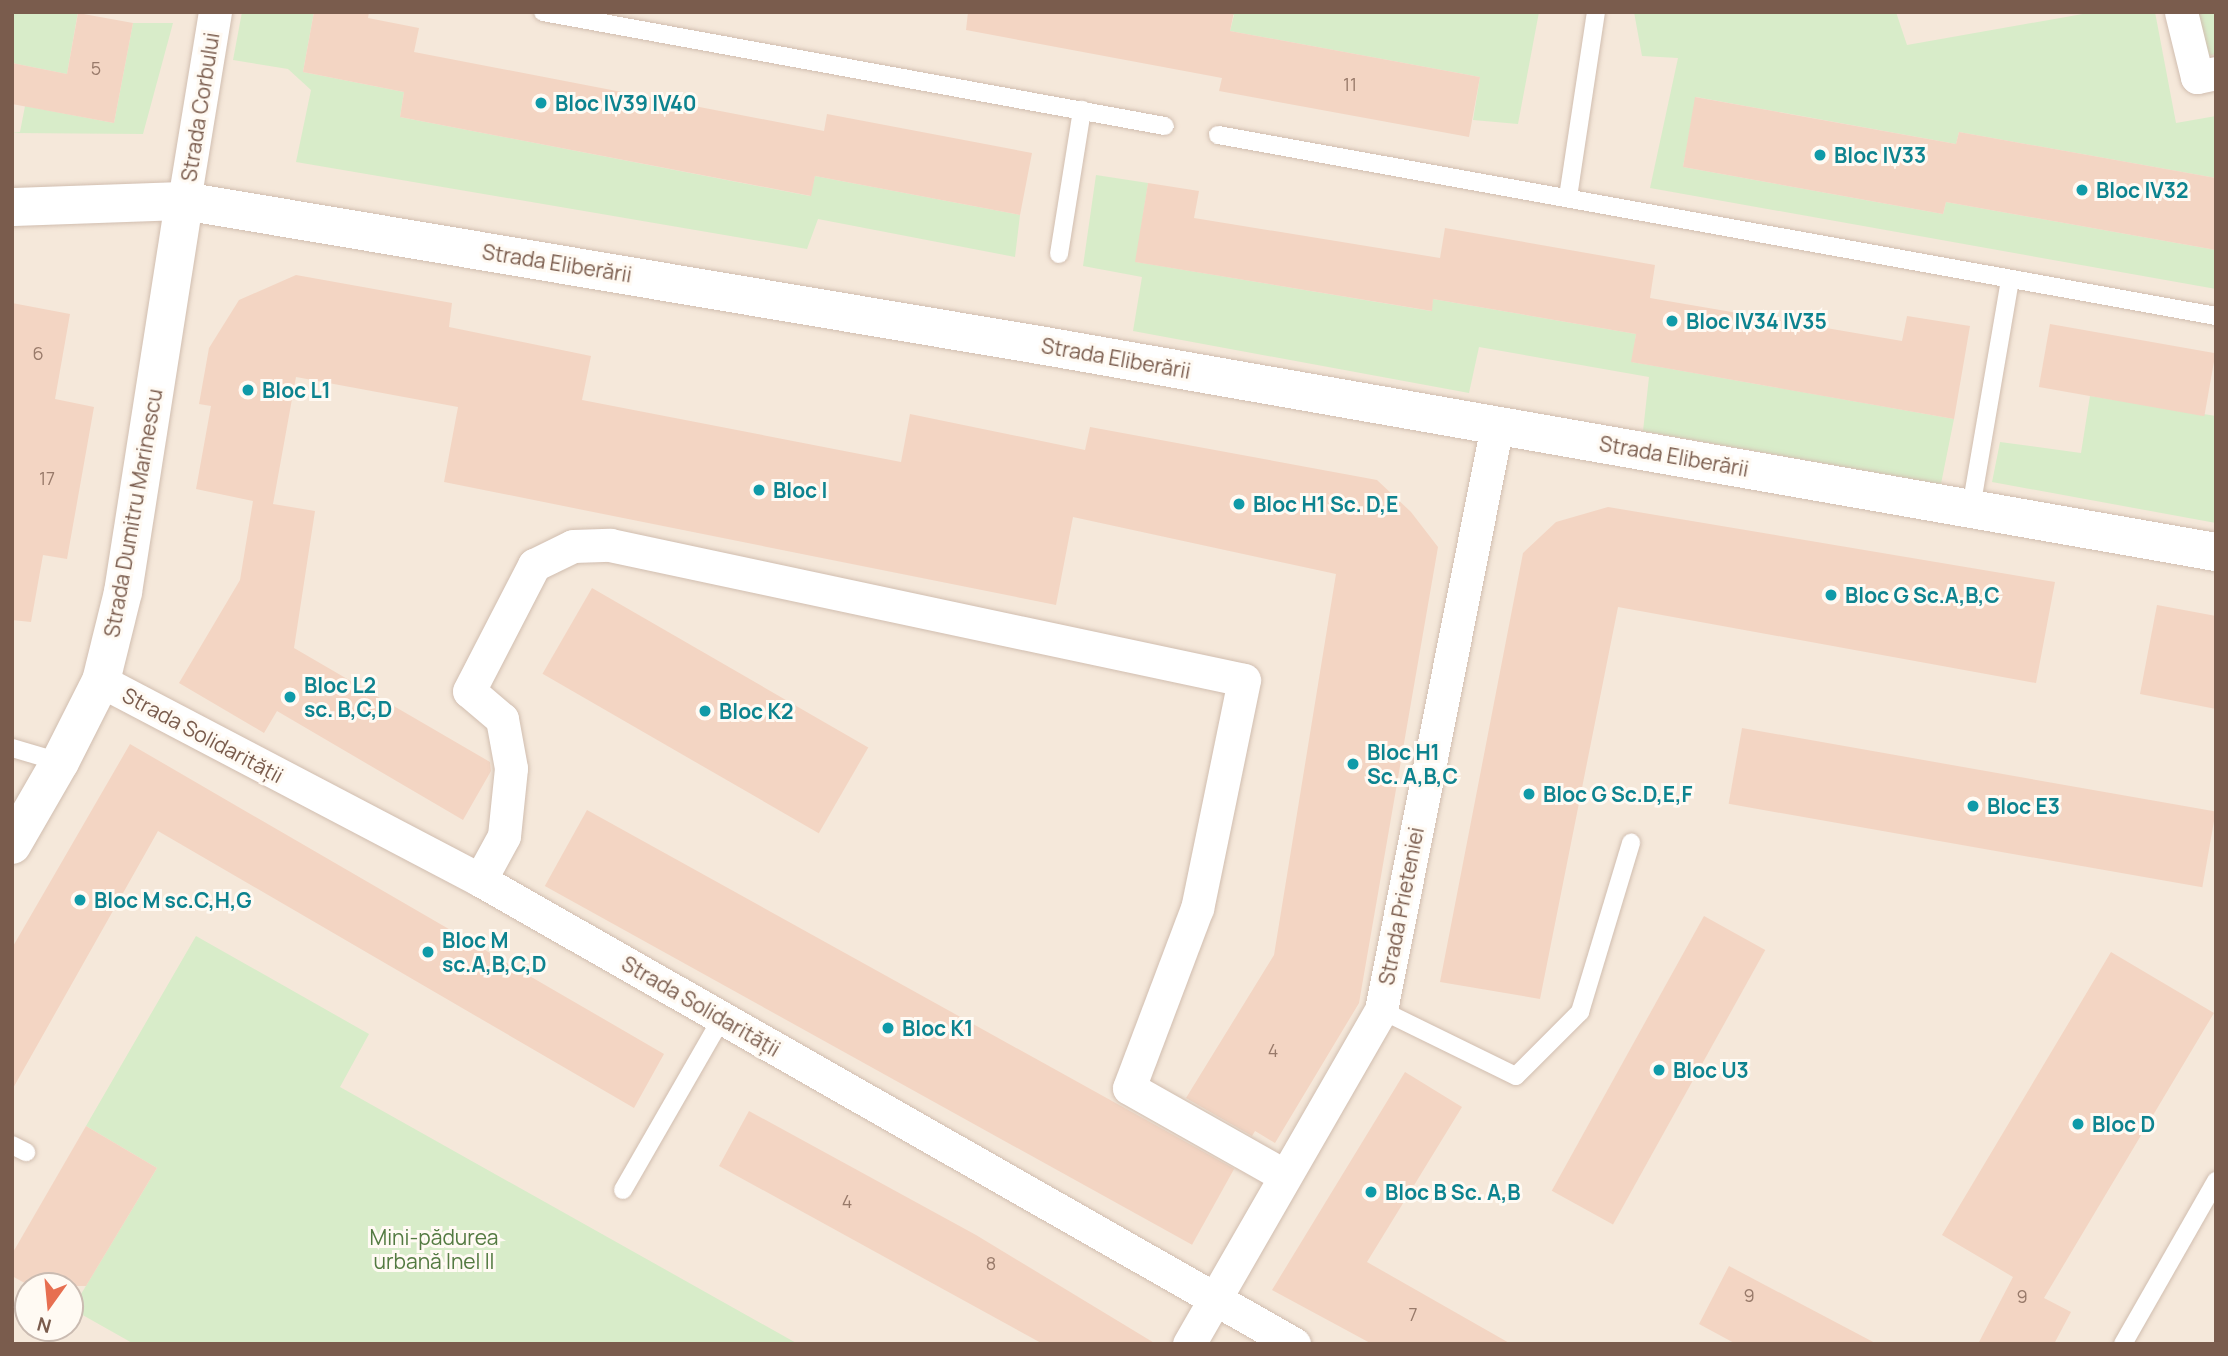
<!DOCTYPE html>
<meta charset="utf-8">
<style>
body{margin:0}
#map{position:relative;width:2228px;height:1356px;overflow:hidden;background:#fdf6ec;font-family:Manrope,sans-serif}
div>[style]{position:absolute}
.residential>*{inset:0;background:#f5e8da}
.green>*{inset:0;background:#d8ecc9}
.building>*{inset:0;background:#f3d5c3;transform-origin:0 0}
.roads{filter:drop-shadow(0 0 2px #d1beb0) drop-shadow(0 0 2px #d1beb0)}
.lane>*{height:18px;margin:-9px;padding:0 9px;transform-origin:9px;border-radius:9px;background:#fff}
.street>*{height:33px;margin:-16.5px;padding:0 16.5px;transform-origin:16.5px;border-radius:16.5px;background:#fff}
.secondary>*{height:38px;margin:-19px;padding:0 19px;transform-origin:19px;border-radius:19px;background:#fff}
.dots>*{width:19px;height:19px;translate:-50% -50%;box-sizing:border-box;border:4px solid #fffaf3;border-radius:50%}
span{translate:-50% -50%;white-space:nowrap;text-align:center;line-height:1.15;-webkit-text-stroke:6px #fffaf3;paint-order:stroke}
.number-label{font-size:18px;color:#987a6a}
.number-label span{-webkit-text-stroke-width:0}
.culture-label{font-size:21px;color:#0d838f;font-weight:700}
.left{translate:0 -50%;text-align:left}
.street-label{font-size:21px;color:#7a5c4d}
.park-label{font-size:21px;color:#537a41}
.frame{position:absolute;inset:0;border:14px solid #7a5c4d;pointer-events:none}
.north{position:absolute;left:14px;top:1272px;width:70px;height:70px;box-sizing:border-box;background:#fffaf3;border:2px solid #cabbb1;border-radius:50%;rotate:195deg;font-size:19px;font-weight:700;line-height:28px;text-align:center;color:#7a5c4d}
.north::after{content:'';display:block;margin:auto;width:24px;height:32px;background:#e76f51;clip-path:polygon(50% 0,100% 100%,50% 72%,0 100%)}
</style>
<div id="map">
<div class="residential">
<i style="clip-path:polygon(evenodd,12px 12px,2216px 12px,2216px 1344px,12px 1344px,12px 12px,28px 1286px,70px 1286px,70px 1328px,28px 1328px,28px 1286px)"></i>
</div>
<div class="green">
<i style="clip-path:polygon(12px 12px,78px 12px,67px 74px,12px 63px)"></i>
<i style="clip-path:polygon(242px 12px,314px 12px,303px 72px,404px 92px,400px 117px,810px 196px,815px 176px,1020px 215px,1015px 257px,818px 219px,807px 249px,296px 162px,311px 90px,288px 69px,233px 60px)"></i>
<i style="clip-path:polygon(1222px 12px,1539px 12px,1518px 124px,1473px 120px,1480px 77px,1230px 31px,1234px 15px)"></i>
<i style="clip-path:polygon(1634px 12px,1896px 12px,1907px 45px,2094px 12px,2155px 12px,2176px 123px,2216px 116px,2216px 178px,1959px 132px,1956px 144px,1696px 97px,1683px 167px,1943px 214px,1946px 202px,2216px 250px,2216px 289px,1650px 188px,1678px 58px,1642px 56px)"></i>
<i style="clip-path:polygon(2195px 12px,2216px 12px,2216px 54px,2207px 56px)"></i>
<i style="clip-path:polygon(133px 23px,173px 23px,143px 134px,12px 133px,20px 132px,25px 106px,114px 123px)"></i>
<i style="clip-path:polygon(1096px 175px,1148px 183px,1136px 262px,1431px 311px,1433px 299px,1636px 334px,1632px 362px,1954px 419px,1941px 484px,1643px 431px,1649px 377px,1479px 347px,1469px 393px,1133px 331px,1142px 277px,1083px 266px)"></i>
<i style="clip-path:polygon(2090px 396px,2216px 416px,2216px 523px,1992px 482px,2000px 442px,2081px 453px)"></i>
<i style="clip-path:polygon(196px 936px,369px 1034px,340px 1087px,798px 1344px,134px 1344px,72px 1309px,157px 1168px,86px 1126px)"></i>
</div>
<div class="building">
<i style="clip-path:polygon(314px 12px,369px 12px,368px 18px,419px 28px,414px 52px,824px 131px,827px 114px,1032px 153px,1020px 215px,815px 176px,811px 196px,400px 117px,404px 92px,303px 72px)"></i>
<i style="clip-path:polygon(968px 12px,1234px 12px,1230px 31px,1480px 77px,1469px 137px,1219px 91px,1222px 78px,966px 30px)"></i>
<i style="clip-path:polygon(78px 13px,133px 23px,114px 123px,12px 104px,12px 63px,67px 74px)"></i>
<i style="clip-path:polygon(1695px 97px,1956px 144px,1959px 132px,2216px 178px,2216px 250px,1946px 202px,1943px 214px,1683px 167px)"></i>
<i style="clip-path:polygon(1148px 183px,1199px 191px,1194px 218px,1440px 258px,1445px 228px,1655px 265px,1650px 298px,1902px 341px,1907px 316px,1970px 326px,1954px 419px,1631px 362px,1636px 334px,1433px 299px,1432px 311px,1135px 262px)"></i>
<i style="clip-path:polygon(296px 275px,452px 303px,449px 327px,591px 356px,582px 400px,901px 462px,910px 414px,1085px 450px,1090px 427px,1377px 480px,1411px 512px,1438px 547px,1359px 1003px,1275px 1143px,1255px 1131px,1252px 1136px,1186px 1098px,1274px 955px,1336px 574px,1073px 517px,1056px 605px,444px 482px,458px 407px,296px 377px,273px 504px,315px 511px,294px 648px,490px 762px,491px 771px,463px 820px,277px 711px,264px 733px,179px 683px,240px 580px,253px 501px,196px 489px,211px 406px,199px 404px,209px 348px,239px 300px)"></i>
<i style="clip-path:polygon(12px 303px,70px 314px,55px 399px,94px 407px,67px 559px,43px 555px,31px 622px,12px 620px)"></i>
<i style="left:2050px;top:324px;width:168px;height:64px;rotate:10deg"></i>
<i style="clip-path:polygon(1608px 507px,2055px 582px,2036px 683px,1618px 607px,1540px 999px,1440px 982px,1523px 553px,1556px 522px)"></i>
<i style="left:592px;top:588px;width:319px;height:99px;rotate:30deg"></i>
<i style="clip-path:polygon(2157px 605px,2216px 616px,2216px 709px,2140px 694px)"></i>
<i style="left:1742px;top:728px;width:481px;height:77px;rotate:10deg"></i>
<i style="clip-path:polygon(130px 744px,664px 1054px,634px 1108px,158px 831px,12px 1090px,12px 948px)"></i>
<i style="left:587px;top:810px;width:740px;height:87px;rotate:29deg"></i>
<i style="left:1704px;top:916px;width:70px;height:314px;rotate:29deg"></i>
<i style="clip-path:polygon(2111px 952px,2214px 1013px,2044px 1298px,2071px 1312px,2054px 1344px,1978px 1344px,2013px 1277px,1942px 1235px)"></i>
<i style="clip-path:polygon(1405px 1072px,1462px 1107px,1367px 1262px,1511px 1344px,1372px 1344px,1272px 1290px)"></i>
<i style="clip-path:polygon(749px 1111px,976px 1235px,1156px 1344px,1043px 1344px,719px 1166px)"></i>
<i style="clip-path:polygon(86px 1126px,157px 1168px,86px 1286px,30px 1286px,12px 1276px,12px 1254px)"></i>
<i style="clip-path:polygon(1729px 1266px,1877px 1344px,1736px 1344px,1699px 1324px)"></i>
</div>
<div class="roads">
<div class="lane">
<i style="left:543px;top:12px;width:632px;rotate:10.39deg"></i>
<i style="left:1218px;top:135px;width:1014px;rotate:10.28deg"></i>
<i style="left:1568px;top:197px;width:187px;rotate:-81.4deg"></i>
<i style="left:1059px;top:254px;width:146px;rotate:-80.9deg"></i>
<i style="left:1971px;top:508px;width:232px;rotate:-80.3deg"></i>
<i style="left:12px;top:748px;width:50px;rotate:16.3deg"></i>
<i style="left:1381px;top:1010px;width:150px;rotate:26.1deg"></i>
<i style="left:1516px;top:1076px;width:91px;rotate:-45deg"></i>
<i style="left:1580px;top:1012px;width:177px;rotate:-73.2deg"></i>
<i style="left:12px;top:1145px;width:16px;rotate:27deg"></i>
<i style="left:623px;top:1190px;width:198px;rotate:-60.1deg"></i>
<i style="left:2123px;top:1344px;width:188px;rotate:-60.3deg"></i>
</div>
<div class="street">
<i style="left:2181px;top:12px;width:67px;rotate:76.2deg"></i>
<i style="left:2197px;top:77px;width:19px;rotate:-12deg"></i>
<i style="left:184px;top:201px;width:192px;rotate:-80.7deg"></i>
<i style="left:101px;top:681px;width:428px;rotate:27.7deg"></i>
<i style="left:480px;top:880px;width:937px;rotate:29.68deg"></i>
<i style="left:480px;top:880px;width:50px;rotate:-61.4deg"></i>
<i style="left:504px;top:836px;width:68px;rotate:-84.1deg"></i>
<i style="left:511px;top:768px;width:50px;rotate:-100.4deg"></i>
<i style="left:502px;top:719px;width:43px;rotate:-139.7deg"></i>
<i style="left:469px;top:691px;width:142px;rotate:-62.7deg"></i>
<i style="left:534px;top:565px;width:43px;rotate:-26deg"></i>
<i style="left:573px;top:546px;width:37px;rotate:-2deg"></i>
<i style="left:610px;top:545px;width:648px;rotate:12.02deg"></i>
<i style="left:1244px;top:680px;width:233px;rotate:101.6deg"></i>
<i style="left:1197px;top:908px;width:192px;rotate:110.7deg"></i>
<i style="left:1129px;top:1088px;width:179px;rotate:29.4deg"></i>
<i style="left:1189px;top:1344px;width:385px;rotate:-60.1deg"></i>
<i style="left:1381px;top:1010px;width:596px;rotate:-78.78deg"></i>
</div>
<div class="secondary">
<i style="left:12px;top:207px;width:172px;rotate:-2deg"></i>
<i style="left:184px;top:201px;width:873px;rotate:9.56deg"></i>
<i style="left:1045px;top:346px;width:1189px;rotate:9.98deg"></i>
<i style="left:12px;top:845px;width:96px;rotate:-60deg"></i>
<i style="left:60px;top:762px;width:91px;rotate:-63.2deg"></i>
<i style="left:101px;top:681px;width:92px;rotate:-76.1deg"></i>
<i style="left:123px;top:592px;width:396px;rotate:-81.1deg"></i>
</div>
</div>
<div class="dots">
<i style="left:541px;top:103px;background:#0f9aa8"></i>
<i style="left:1820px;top:155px;background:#0f9aa8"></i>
<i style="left:2082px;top:190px;background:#0f9aa8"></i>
<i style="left:1672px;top:321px;background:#0f9aa8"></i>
<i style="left:248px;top:390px;background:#0f9aa8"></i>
<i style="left:759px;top:490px;background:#0f9aa8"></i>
<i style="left:1239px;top:504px;background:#0f9aa8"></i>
<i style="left:1831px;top:595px;background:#0f9aa8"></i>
<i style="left:290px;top:697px;background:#0f9aa8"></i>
<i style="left:705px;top:711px;background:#0f9aa8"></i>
<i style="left:1353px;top:764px;background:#0f9aa8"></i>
<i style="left:1529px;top:794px;background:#0f9aa8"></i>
<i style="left:1973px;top:806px;background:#0f9aa8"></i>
<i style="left:80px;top:900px;background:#0f9aa8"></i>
<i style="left:428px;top:952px;background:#0f9aa8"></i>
<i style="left:888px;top:1028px;background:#0f9aa8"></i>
<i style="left:1659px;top:1070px;background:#0f9aa8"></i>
<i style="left:2078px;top:1124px;background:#0f9aa8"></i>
<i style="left:1371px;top:1192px;background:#0f9aa8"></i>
</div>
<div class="number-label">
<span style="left:96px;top:68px">5</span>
<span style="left:1350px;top:84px">11</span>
<span style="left:38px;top:353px">6</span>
<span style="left:47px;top:478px">17</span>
<span style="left:1273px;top:1050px">4</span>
<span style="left:847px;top:1201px">4</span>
<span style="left:991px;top:1263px">8</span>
<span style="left:1749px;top:1295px">9</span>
<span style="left:2022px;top:1296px">9</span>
<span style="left:1413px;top:1314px">7</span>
</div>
<div class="culture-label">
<span class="left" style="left:555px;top:103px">Bloc IV39 IV40</span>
<span class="left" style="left:1834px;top:155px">Bloc IV33</span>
<span class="left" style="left:2096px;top:190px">Bloc IV32</span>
<span class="left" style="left:1686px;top:321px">Bloc IV34 IV35</span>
<span class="left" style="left:262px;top:390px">Bloc L1</span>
<span class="left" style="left:773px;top:490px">Bloc I</span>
<span class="left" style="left:1253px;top:504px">Bloc H1 Sc. D,E</span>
<span class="left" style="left:1845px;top:595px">Bloc G Sc.A,B,C</span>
<span class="left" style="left:304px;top:697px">Bloc L2<br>sc. B,C,D</span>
<span class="left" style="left:719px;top:711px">Bloc K2</span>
<span class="left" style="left:1367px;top:764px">Bloc H1<br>Sc. A,B,C</span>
<span class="left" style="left:1543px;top:794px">Bloc G Sc.D,E,F</span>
<span class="left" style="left:1987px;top:806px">Bloc E3</span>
<span class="left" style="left:94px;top:900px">Bloc M sc.C,H,G</span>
<span class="left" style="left:442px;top:952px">Bloc M<br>sc.A,B,C,D</span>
<span class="left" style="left:902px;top:1028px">Bloc K1</span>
<span class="left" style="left:1673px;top:1070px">Bloc U3</span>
<span class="left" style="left:2092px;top:1124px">Bloc D</span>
<span class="left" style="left:1385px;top:1192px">Bloc B Sc. A,B</span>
</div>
<div class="street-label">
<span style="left:200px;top:107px;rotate:-81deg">Strada Corbului</span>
<span style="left:557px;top:263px;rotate:9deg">Strada Eliberării</span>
<span style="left:1116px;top:358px;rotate:10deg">Strada Eliberării</span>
<span style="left:1674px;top:456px;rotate:10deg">Strada Eliberării</span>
<span style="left:133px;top:513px;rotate:-80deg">Strada Dumitru Marinescu</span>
<span style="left:203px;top:735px;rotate:28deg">Strada Solidarității</span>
<span style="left:1401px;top:906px;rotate:-79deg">Strada Prieteniei</span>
<span style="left:701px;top:1006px;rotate:30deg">Strada Solidarității</span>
</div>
<div class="park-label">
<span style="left:434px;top:1249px">Mini-pădurea<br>urbană Inel II</span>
</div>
<div class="frame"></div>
<div class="north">N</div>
</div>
